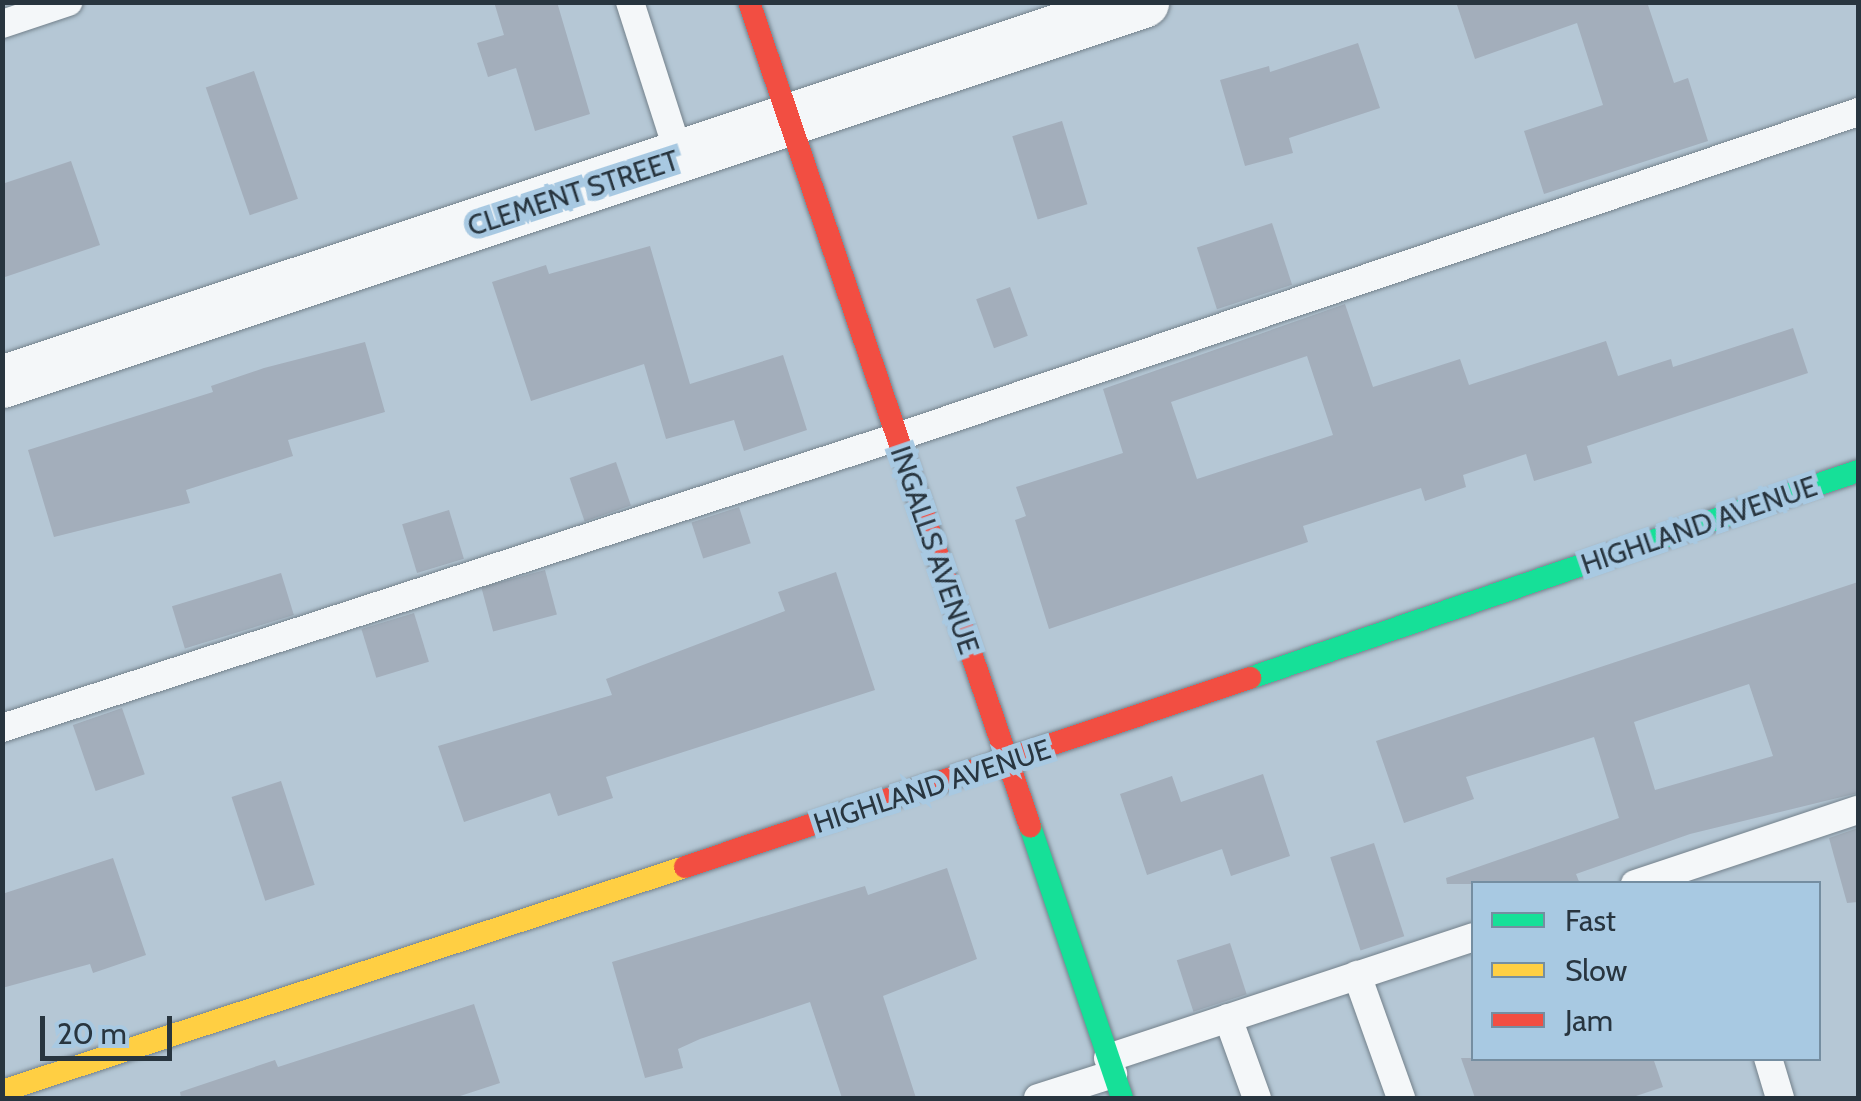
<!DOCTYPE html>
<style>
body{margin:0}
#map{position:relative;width:1861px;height:1101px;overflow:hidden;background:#b5c7d5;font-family:Cabin,sans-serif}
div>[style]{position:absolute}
.building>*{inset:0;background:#a3aebb;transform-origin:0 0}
.roads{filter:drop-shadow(0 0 2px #73818b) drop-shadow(0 0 2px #73818b)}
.lane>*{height:28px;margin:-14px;padding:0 14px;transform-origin:14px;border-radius:14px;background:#f4f7f9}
.street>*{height:52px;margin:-26px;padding:0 26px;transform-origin:26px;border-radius:26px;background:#f4f7f9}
.fast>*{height:22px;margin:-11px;padding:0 11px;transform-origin:11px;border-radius:11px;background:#16e098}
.slow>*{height:22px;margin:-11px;padding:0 11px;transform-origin:11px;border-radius:11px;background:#ffcf43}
.jam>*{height:22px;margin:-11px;padding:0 11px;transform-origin:11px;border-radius:11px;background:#f24e42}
span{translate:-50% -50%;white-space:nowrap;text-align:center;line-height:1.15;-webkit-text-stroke:10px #a8c9e2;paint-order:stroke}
.street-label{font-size:28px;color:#28353f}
.frame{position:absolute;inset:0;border:5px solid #28353f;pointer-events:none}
.legend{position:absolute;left:1471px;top:881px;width:350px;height:180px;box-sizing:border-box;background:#a8c9e2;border:2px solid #758ea1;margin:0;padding:12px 18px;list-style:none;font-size:30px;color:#28353f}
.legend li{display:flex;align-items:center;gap:20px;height:50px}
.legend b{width:50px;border:2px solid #758ea1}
.scale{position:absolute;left:40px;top:1016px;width:132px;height:45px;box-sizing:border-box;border:5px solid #28353f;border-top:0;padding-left:12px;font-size:30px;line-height:35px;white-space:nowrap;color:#28353f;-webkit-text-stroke:8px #a8c9e2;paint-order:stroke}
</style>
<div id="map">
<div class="building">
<i style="clip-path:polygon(494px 2px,557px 2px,590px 114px,535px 131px,516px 68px,488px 77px,477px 43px,504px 35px)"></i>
<i style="clip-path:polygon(1456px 2px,1647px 2px,1674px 83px,1688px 78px,1708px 141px,1544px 194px,1524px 131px,1603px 105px,1577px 23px,1475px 59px)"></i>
<i style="clip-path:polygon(1358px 43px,1380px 108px,1289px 138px,1293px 153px,1245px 166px,1220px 80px,1269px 66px,1270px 72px)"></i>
<i style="left:254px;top:71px;width:135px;height:51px;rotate:71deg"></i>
<i style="left:1062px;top:121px;width:87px;height:52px;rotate:73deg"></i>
<i style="clip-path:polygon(71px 161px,100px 245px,2px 278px,2px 184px)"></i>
<i style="left:1272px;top:223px;width:65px;height:79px;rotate:72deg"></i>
<i style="clip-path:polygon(650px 246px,690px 384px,783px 355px,807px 430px,744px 451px,734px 420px,666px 439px,644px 364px,531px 401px,492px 282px,546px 265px,549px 274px)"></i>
<i style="left:1010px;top:287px;width:52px;height:36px;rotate:70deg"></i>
<i style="clip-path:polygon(evenodd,1345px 304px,1373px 387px,1460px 359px,1469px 385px,1606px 341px,1618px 376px,1671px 359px,1673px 367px,1793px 328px,1808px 373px,1587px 446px,1592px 463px,1534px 481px,1526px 454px,1463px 475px,1466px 487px,1425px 501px,1421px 488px,1303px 526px,1308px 542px,1049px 629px,1015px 520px,1026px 516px,1016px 487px,1123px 453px,1103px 389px,1345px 304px,1307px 356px,1333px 435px,1197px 479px,1171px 402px,1307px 356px)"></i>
<i style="clip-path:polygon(365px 342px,385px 412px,288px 440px,293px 456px,186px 490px,190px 503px,54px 537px,28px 450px,213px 392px,211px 386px,264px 368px)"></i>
<i style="left:616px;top:462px;width:46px;height:49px;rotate:71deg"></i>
<i style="left:739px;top:507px;width:38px;height:50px;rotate:72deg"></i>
<i style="left:449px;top:510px;width:51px;height:49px;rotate:73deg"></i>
<i style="left:545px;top:570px;width:46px;height:66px;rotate:75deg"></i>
<i style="clip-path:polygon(836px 572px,875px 690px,606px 777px,613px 798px,558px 816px,550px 793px,464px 822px,438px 746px,612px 695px,606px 679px,785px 611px,778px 592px)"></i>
<i style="left:281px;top:573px;width:44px;height:114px;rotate:73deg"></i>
<i style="clip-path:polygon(evenodd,1858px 582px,1858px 793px,1690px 834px,1576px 874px,1580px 884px,1447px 884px,1446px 878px,1619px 818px,1594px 737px,1466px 777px,1474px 799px,1404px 823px,1376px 741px,1858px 582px,1749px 684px,1773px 756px,1655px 790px,1634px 722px,1749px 684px)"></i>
<i style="left:414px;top:613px;width:51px;height:55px;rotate:73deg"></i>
<i style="left:122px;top:708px;width:70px;height:52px;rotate:71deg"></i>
<i style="clip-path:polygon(1263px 774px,1290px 856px,1231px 876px,1222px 849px,1147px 875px,1120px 794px,1172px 776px,1181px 802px)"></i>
<i style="left:281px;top:781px;width:109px;height:52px;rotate:72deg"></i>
<i style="clip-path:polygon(1858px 828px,1858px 902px,1847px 903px,1829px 838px)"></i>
<i style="left:1374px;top:843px;width:98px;height:46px;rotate:72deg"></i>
<i style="clip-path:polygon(113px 858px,146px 955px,93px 973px,90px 964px,2px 988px,2px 894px)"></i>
<i style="clip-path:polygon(947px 868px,977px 959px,883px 996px,916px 1098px,842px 1098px,810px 1002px,700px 1039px,678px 1049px,683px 1068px,645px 1078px,612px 962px,865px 886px,868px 895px)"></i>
<i style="left:1230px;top:943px;width:54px;height:56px;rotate:72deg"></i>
<i style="clip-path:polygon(474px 1004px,500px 1083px,454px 1098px,181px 1098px,180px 1092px,275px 1060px,278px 1067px)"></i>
<i style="clip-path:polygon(1461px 1058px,1653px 1058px,1663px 1087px,1630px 1098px,1475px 1098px)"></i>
</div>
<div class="roads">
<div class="lane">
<i style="left:630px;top:2px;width:164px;rotate:72.2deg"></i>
<i style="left:2px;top:24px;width:70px;rotate:-18.4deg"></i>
<i style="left:2px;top:728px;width:941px;rotate:-18.01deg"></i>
<i style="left:897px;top:437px;width:1014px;rotate:-18.68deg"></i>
<i style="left:1635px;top:884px;width:235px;rotate:-18.4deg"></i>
<i style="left:1357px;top:975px;width:131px;rotate:70.3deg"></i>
<i style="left:1228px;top:1018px;width:85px;rotate:70.1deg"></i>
<i style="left:1108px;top:1058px;width:385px;rotate:-18.3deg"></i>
<i style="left:1768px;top:1058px;width:42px;rotate:73.3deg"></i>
<i style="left:1038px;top:1098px;width:79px;rotate:-17.7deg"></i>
</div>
<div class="street">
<i style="left:2px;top:382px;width:1203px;rotate:-18.42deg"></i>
</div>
<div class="fast">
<i style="left:1250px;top:678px;width:642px;rotate:-18.8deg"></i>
<i style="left:1030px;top:826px;width:287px;rotate:71.3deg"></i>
</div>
<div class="slow">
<i style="left:2px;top:1091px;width:719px;rotate:-18.16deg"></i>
</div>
<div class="jam">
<i style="left:749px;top:2px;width:871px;rotate:71.17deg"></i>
<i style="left:685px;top:867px;width:596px;rotate:-18.5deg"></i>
</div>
</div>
<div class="street-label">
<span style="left:573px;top:193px;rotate:-18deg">CLEMENT STREET</span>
<span style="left:1699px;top:525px;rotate:-19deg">HIGHLAND AVENUE</span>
<span style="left:935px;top:550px;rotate:71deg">INGALLS AVENUE</span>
<span style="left:932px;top:786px;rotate:-18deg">HIGHLAND AVENUE</span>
</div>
<div class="frame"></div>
<ul class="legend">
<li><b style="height:12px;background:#16e098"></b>Fast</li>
<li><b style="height:12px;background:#ffcf43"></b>Slow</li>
<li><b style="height:12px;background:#f24e42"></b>Jam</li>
</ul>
<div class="scale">20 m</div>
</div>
